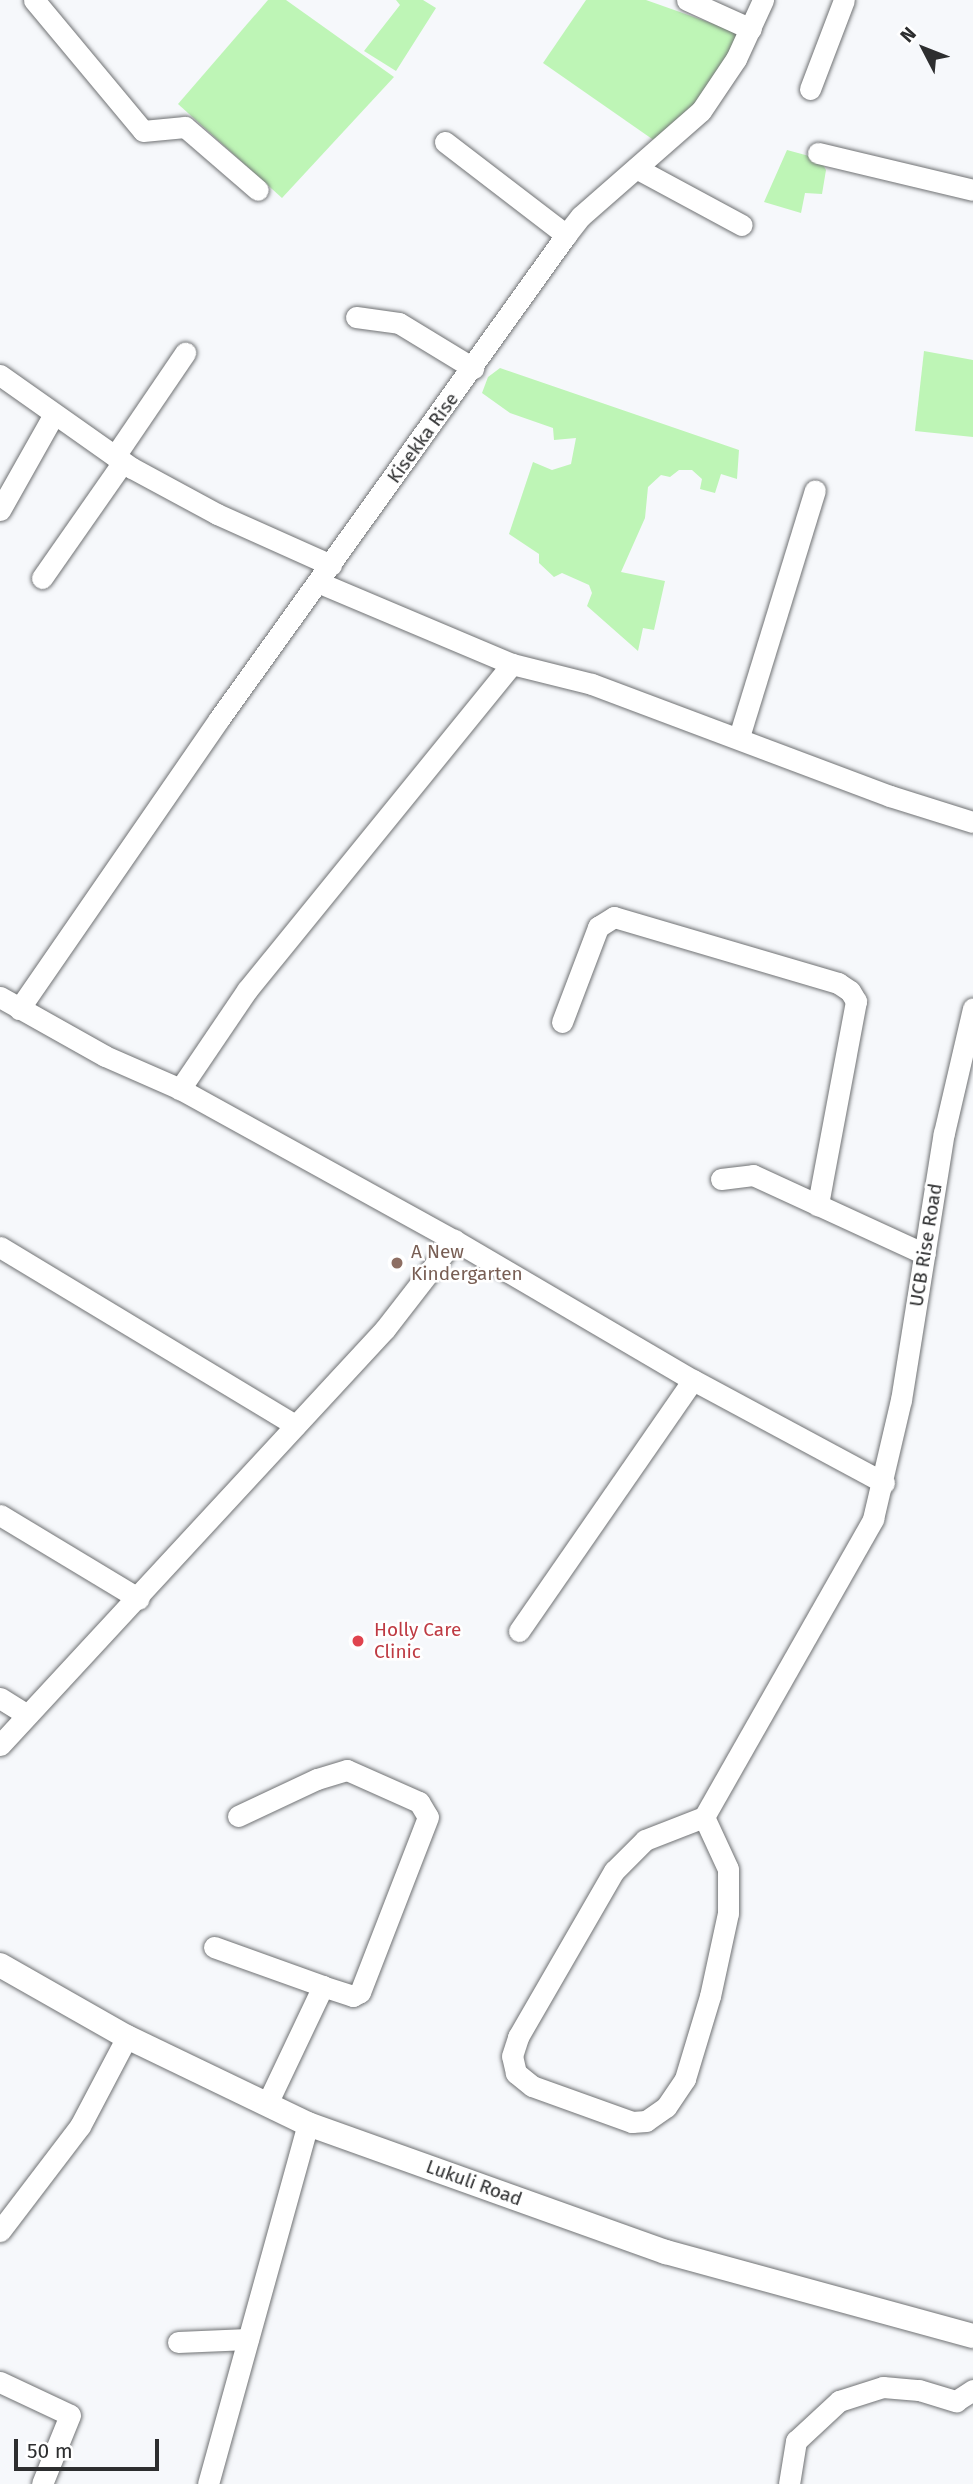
<!DOCTYPE html>
<style>
body{margin:0}
#map{position:relative;width:973px;height:2484px;overflow:hidden;background:#f6f8fb;font-family:"Fira Sans",sans-serif}
div>[style]{position:absolute}
.green>*{inset:0;background:#bef5b6}
.roads{filter:drop-shadow(0 0 2px #707274) drop-shadow(0 0 2px #707274)}
.minor>*{height:21px;margin:-10.5px;padding:0 10.5px;transform-origin:10.5px;border-radius:10.5px;background:#fff}
.tertiary>*{height:24px;margin:-12px;padding:0 12px;transform-origin:12px;border-radius:12px;background:#fff}
.dots>*{width:19px;height:19px;translate:-50% -50%;box-sizing:border-box;border:4px solid #fff;border-radius:50%}
span{translate:-50% -50%;white-space:nowrap;text-align:center;line-height:1.15;-webkit-text-stroke:5px #fff;paint-order:stroke}
.street-label{font-size:19px;color:#2d2e2f}
.education-label{font-size:19px;color:#785e54}
.left{translate:0 -50%;text-align:left}
.health-label{font-size:19px;color:#be3a42}
.north{position:absolute;left:889px;top:14px;width:70px;height:70px;-webkit-text-stroke:5px #fff;paint-order:stroke;rotate:312deg;font-size:19px;font-weight:700;line-height:28px;text-align:center;color:#2d2e2f}
.north::after{content:'';display:block;margin:auto;width:24px;height:32px;background:#2d2e2f;clip-path:polygon(50% 0,100% 100%,50% 72%,0 100%)}
.scale{position:absolute;left:14px;top:2439px;width:145px;height:32px;box-sizing:border-box;border:4px solid #2d2e2f;border-top:0;padding-left:9px;font-size:21px;line-height:24px;white-space:nowrap;color:#2d2e2f;-webkit-text-stroke:5px #fff;paint-order:stroke}
</style>
<div id="map">
<div class="green">
<i style="clip-path:polygon(268px 0,286px 0,394px 77px,282px 198px,178px 104px)"></i>
<i style="clip-path:polygon(396px 0,423px 0,436px 8px,396px 71px,364px 51px,400px 5px)"></i>
<i style="clip-path:polygon(586px 0,646px 0,742px 34px,694px 109px,655px 141px,543px 63px)"></i>
<i style="clip-path:polygon(787px 150px,820px 159px,826px 170px,822px 194px,805px 193px,801px 213px,764px 202px)"></i>
<i style="clip-path:polygon(924px 351px,973px 360px,973px 437px,915px 431px)"></i>
<i style="clip-path:polygon(500px 368px,739px 450px,737px 479px,721px 474px,715px 493px,700px 489px,702px 479px,692px 470px,679px 470px,670px 477px,661px 475px,648px 487px,645px 518px,621px 572px,665px 581px,654px 630px,643px 628px,638px 651px,587px 606px,592px 593px,589px 585px,562px 573px,554px 577px,539px 563px,539px 554px,509px 534px,533px 462px,552px 470px,571px 464px,576px 438px,554px 440px,553px 428px,510px 413px,482px 393px,488px 377px)"></i>
</div>
<div class="roads">
<div class="minor">
<i style="left:34px;top:0;width:170px;rotate:50.2deg"></i>
<i style="left:143px;top:131px;width:42px;rotate:-5.4deg"></i>
<i style="left:185px;top:127px;width:96px;rotate:40.8deg"></i>
<i style="left:687px;top:0;width:70px;rotate:24.4deg"></i>
<i style="left:810px;top:89px;width:95px;rotate:-69.1deg"></i>
<i style="left:445px;top:142px;width:153px;rotate:37.5deg"></i>
<i style="left:818px;top:153px;width:159px;rotate:13.4deg"></i>
<i style="left:636px;top:168px;width:120px;rotate:28.3deg"></i>
<i style="left:356px;top:317px;width:43px;rotate:7.9deg"></i>
<i style="left:399px;top:323px;width:87px;rotate:31.3deg"></i>
<i style="left:0;top:375px;width:161px;rotate:35.2deg"></i>
<i style="left:132px;top:468px;width:97px;rotate:28.4deg"></i>
<i style="left:217px;top:514px;width:125px;rotate:24.1deg"></i>
<i style="left:115px;top:456px;width:125px;rotate:-55.8deg"></i>
<i style="left:0;top:510px;width:110px;rotate:-60.6deg"></i>
<i style="left:42px;top:578px;width:141px;rotate:-55.1deg"></i>
<i style="left:320px;top:583px;width:208px;rotate:22.9deg"></i>
<i style="left:512px;top:664px;width:82px;rotate:14deg"></i>
<i style="left:592px;top:684px;width:318px;rotate:20.6deg"></i>
<i style="left:890px;top:796px;width:87px;rotate:17.4deg"></i>
<i style="left:512px;top:664px;width:420px;rotate:129.1deg"></i>
<i style="left:247px;top:990px;width:120px;rotate:124.1deg"></i>
<i style="left:180px;top:1089px;width:313px;rotate:28.9deg"></i>
<i style="left:454px;top:1240px;width:277px;rotate:30.4deg"></i>
<i style="left:693px;top:1380px;width:217px;rotate:28.3deg"></i>
<i style="left:739px;top:737px;width:258px;rotate:-72.9deg"></i>
<i style="left:0;top:997px;width:120px;rotate:29.3deg"></i>
<i style="left:105px;top:1056px;width:82px;rotate:23.7deg"></i>
<i style="left:19px;top:1009px;width:352px;rotate:-55.4deg"></i>
<i style="left:219px;top:719px;width:596px;rotate:-54.36deg"></i>
<i style="left:566px;top:235px;width:24px;rotate:-52deg"></i>
<i style="left:581px;top:216px;width:159px;rotate:-41.2deg"></i>
<i style="left:701px;top:111px;width:63px;rotate:-56.1deg"></i>
<i style="left:736px;top:59px;width:65px;rotate:-65.4deg"></i>
<i style="left:562px;top:1022px;width:102px;rotate:-69.2deg"></i>
<i style="left:598px;top:927px;width:19px;rotate:-32deg"></i>
<i style="left:614px;top:917px;width:234px;rotate:16.4deg"></i>
<i style="left:838px;top:983px;width:14px;rotate:34deg"></i>
<i style="left:850px;top:991px;width:12px;rotate:59deg"></i>
<i style="left:856px;top:1001px;width:208px;rotate:100.6deg"></i>
<i style="left:721px;top:1179px;width:32px;rotate:-7deg"></i>
<i style="left:753px;top:1175px;width:189px;rotate:24.7deg"></i>
<i style="left:0;top:1247px;width:345px;rotate:31.1deg"></i>
<i style="left:0;top:1515px;width:162px;rotate:31.1deg"></i>
<i style="left:519px;top:1631px;width:305px;rotate:-55.3deg"></i>
<i style="left:0;top:1698px;width:32px;rotate:32deg"></i>
<i style="left:0;top:1745px;width:567px;rotate:-47.22deg"></i>
<i style="left:385px;top:1329px;width:113px;rotate:-52.2deg"></i>
<i style="left:238px;top:1816px;width:87px;rotate:-25.1deg"></i>
<i style="left:317px;top:1779px;width:31px;rotate:-17deg"></i>
<i style="left:347px;top:1770px;width:79px;rotate:24deg"></i>
<i style="left:419px;top:1802px;width:17px;rotate:59deg"></i>
<i style="left:428px;top:1817px;width:188px;rotate:111.2deg"></i>
<i style="left:360px;top:1992px;width:8px;rotate:150deg"></i>
<i style="left:353px;top:1996px;width:32px;rotate:-162deg"></i>
<i style="left:323px;top:1986px;width:131px;rotate:115.4deg"></i>
<i style="left:704px;top:1817px;width:57px;rotate:65.2deg"></i>
<i style="left:728px;top:1869px;width:44px;rotate:90deg"></i>
<i style="left:728px;top:1913px;width:85px;rotate:102.2deg"></i>
<i style="left:710px;top:1996px;width:87px;rotate:106.8deg"></i>
<i style="left:685px;top:2079px;width:34px;rotate:124deg"></i>
<i style="left:666px;top:2107px;width:24px;rotate:145deg"></i>
<i style="left:646px;top:2121px;width:14px;rotate:176deg"></i>
<i style="left:632px;top:2122px;width:106px;rotate:-160.2deg"></i>
<i style="left:532px;top:2086px;width:21px;rotate:-141deg"></i>
<i style="left:516px;top:2073px;width:17px;rotate:-103deg"></i>
<i style="left:512px;top:2056px;width:20px;rotate:-72deg"></i>
<i style="left:518px;top:2037px;width:192px;rotate:-60deg"></i>
<i style="left:614px;top:1871px;width:44px;rotate:-45deg"></i>
<i style="left:645px;top:1840px;width:63px;rotate:-21.3deg"></i>
<i style="left:704px;top:1817px;width:343px;rotate:-60.4deg"></i>
<i style="left:873px;top:1519px;width:122px;rotate:-76.8deg"></i>
<i style="left:901px;top:1400px;width:270px;rotate:-80.9deg"></i>
<i style="left:944px;top:1133px;width:128px;rotate:-76.9deg"></i>
<i style="left:214px;top:1947px;width:116px;rotate:19.7deg"></i>
<i style="left:0;top:2231px;width:132px;rotate:-52.7deg"></i>
<i style="left:80px;top:2126px;width:101px;rotate:-62.2deg"></i>
<i style="left:178px;top:2342px;width:70px;rotate:-2.5deg"></i>
<i style="left:0;top:2382px;width:77px;rotate:25.2deg"></i>
<i style="left:70px;top:2415px;width:74px;rotate:112.1deg"></i>
<i style="left:208px;top:2484px;width:374px;rotate:-74.5deg"></i>
<i style="left:789px;top:2484px;width:44px;rotate:-80.8deg"></i>
<i style="left:796px;top:2441px;width:59px;rotate:-42.9deg"></i>
<i style="left:839px;top:2401px;width:46px;rotate:-17.7deg"></i>
<i style="left:883px;top:2387px;width:36px;rotate:5deg"></i>
<i style="left:919px;top:2390px;width:39px;rotate:17deg"></i>
<i style="left:956px;top:2401px;width:20px;rotate:-33deg"></i>
</div>
<div class="tertiary">
<i style="left:0;top:1965px;width:146px;rotate:29.6deg"></i>
<i style="left:127px;top:2037px;width:201px;rotate:25.7deg"></i>
<i style="left:308px;top:2124px;width:380px;rotate:19.7deg"></i>
<i style="left:666px;top:2252px;width:318px;rotate:15.3deg"></i>
</div>
</div>
<div class="dots">
<i style="left:397px;top:1263px;background:#8d6e63"></i>
<i style="left:358px;top:1641px;background:#e0444e"></i>
</div>
<div class="street-label">
<span style="left:423px;top:438px;rotate:-54deg">Kisekka Rise</span>
<span style="left:926px;top:1245px;rotate:-81deg">UCB Rise Road</span>
<span style="left:474px;top:2183px;rotate:20deg">Lukuli Road</span>
</div>
<div class="education-label">
<span class="left" style="left:411px;top:1263px">A New<br>Kindergarten</span>
</div>
<div class="health-label">
<span class="left" style="left:374px;top:1641px">Holly Care<br>Clinic</span>
</div>
<div class="north">N</div>
<div class="scale">50 m</div>
</div>
